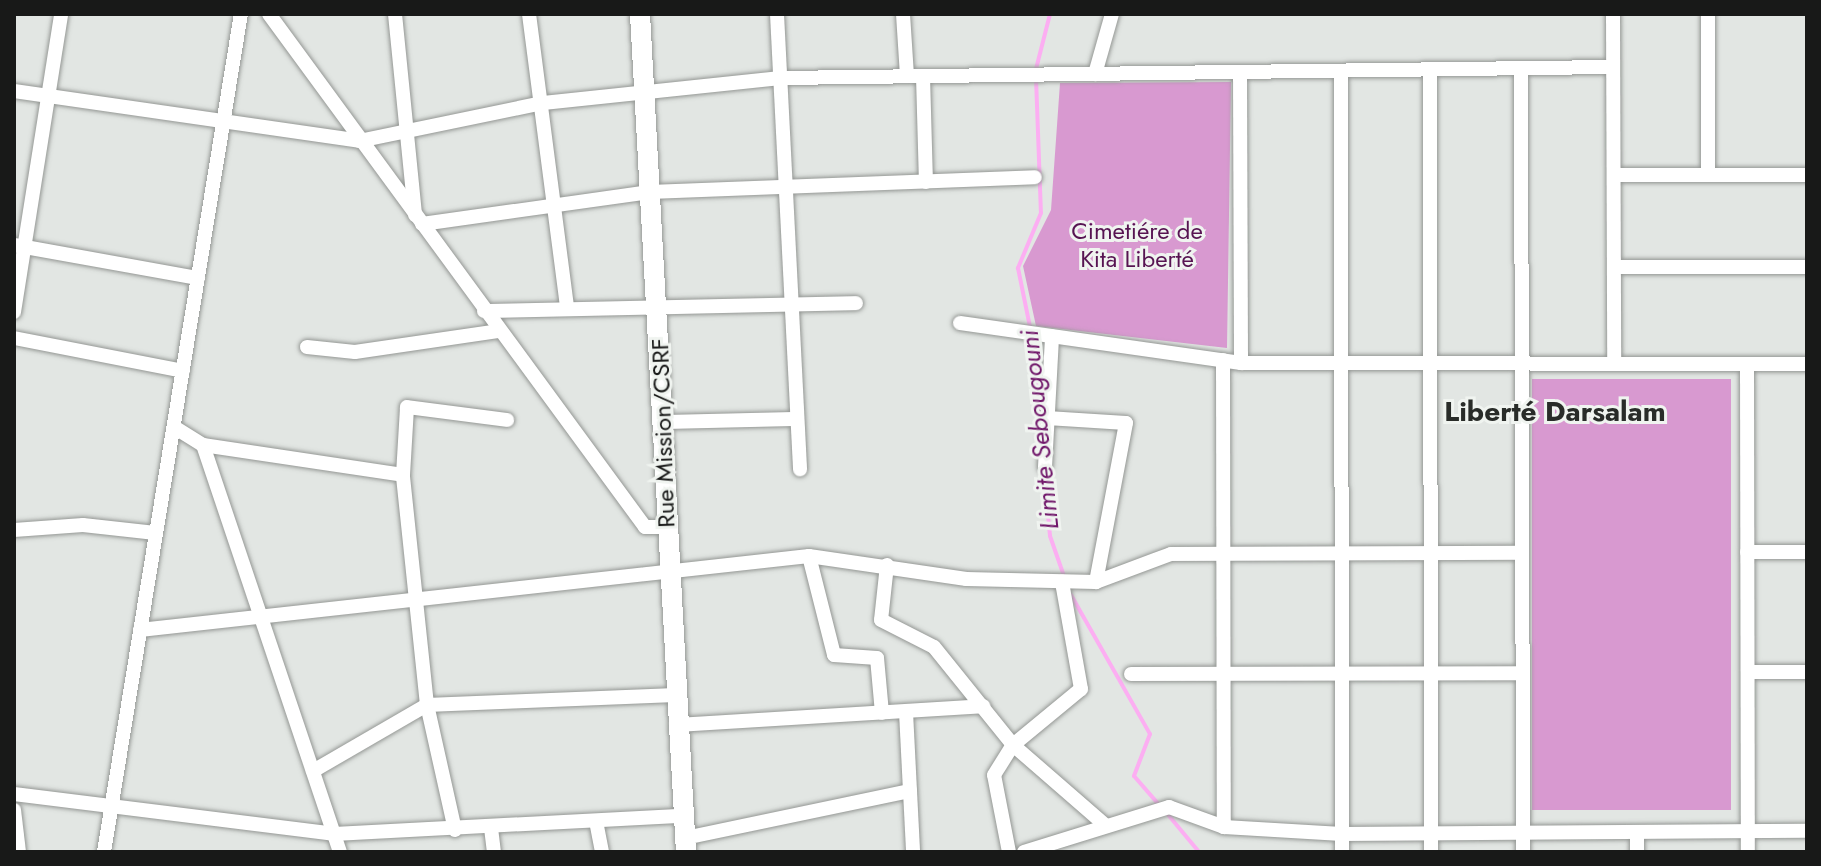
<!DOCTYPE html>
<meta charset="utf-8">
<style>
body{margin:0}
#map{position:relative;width:1821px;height:866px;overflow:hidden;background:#e2e6e3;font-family:Jost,sans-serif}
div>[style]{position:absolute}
.green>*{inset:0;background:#d899d0;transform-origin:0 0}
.stream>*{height:4px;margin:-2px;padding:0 2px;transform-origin:2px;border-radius:2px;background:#fcaef2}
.roads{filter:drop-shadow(0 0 2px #949794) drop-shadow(0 0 2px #949794)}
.street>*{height:14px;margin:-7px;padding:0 7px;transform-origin:7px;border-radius:7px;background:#fff}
.secondary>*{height:20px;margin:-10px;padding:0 10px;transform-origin:10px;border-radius:10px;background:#fff}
span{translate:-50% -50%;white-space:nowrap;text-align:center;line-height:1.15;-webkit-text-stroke:6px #f0f4f0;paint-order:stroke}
.park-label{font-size:24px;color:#571452}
.street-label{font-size:24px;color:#181918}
.water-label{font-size:26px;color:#70176a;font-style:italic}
.quarter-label{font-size:28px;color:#292c29;font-weight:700}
.frame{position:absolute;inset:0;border:16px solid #181918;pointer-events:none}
</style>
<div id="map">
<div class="green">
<i style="clip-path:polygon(1231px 82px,1227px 348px,1036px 326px,1023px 266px,1051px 210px,1060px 83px)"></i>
<i style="left:1532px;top:379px;width:199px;height:431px"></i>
</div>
<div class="stream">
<i style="left:1036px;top:69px;width:57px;rotate:-75.7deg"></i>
<i style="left:1036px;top:78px;width:135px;rotate:87.9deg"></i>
<i style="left:1041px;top:213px;width:60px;rotate:112.7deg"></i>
<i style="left:1018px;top:268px;width:95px;rotate:78.5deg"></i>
<i style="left:1037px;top:361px;width:69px;rotate:86.7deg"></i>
<i style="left:1044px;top:471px;width:65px;rotate:84.7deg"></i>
<i style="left:1050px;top:536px;width:46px;rotate:70.8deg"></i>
<i style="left:1071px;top:595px;width:160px;rotate:60.4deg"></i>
<i style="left:1150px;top:734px;width:45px;rotate:110.9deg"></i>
<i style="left:1134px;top:776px;width:38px;rotate:49deg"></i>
<i style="left:1165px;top:811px;width:53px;rotate:50.3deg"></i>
</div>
<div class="roads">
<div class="street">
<i style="left:269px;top:14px;width:636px;rotate:53.76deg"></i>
<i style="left:645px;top:527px;width:22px"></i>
<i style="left:395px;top:14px;width:202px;rotate:84.3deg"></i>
<i style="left:529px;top:14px;width:295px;rotate:82.6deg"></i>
<i style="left:777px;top:14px;width:456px;rotate:87.1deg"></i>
<i style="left:903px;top:14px;width:62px;rotate:86.3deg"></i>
<i style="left:1613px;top:14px;width:349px;rotate:89.8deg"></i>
<i style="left:1708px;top:14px;width:161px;rotate:90deg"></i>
<i style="left:1521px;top:68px;width:784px;rotate:89.85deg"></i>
<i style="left:1430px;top:69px;width:783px;rotate:89.93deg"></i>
<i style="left:1341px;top:71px;width:781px;rotate:89.93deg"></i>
<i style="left:1240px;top:72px;width:291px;rotate:89.8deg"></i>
<i style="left:1095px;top:74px;width:62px;rotate:-74.2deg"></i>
<i style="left:923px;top:76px;width:106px;rotate:88.4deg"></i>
<i style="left:14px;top:91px;width:349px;rotate:8.2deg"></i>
<i style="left:359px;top:141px;width:188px;rotate:-11.7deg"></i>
<i style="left:543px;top:103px;width:239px;rotate:-6deg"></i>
<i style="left:781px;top:78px;width:832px;rotate:-0.76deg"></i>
<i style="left:1614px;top:175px;width:193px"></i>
<i style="left:422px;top:224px;width:230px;rotate:-8deg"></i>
<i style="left:650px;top:192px;width:385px;rotate:-2.2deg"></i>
<i style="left:14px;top:245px;width:187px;rotate:10.2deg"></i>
<i style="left:1614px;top:267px;width:193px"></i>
<i style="left:484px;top:311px;width:372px;rotate:-1.2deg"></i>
<i style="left:14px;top:312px;width:302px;rotate:-81deg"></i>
<i style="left:960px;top:323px;width:284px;rotate:8.1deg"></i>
<i style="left:1241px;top:363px;width:566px;rotate:0.1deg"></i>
<i style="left:14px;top:338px;width:172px;rotate:11deg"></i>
<i style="left:307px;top:347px;width:48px;rotate:5.9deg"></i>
<i style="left:355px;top:352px;width:146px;rotate:-8.3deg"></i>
<i style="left:1223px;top:360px;width:467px;rotate:89.9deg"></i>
<i style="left:1747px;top:364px;width:488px;rotate:89.9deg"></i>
<i style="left:1047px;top:418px;width:79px;rotate:3.6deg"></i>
<i style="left:1126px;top:423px;width:162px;rotate:100.7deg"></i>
<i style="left:662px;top:422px;width:135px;rotate:-1.3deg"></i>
<i style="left:174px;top:427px;width:34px;rotate:32deg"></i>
<i style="left:203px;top:445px;width:202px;rotate:8.5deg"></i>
<i style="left:203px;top:445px;width:429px;rotate:71.4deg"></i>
<i style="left:1045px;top:467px;width:131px;rotate:-86.9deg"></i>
<i style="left:14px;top:530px;width:69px;rotate:-4.1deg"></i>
<i style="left:83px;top:525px;width:73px;rotate:6.3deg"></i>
<i style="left:1747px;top:552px;width:60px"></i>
<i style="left:809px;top:556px;width:102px;rotate:75.8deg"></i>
<i style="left:834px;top:655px;width:43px;rotate:4deg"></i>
<i style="left:877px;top:658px;width:55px;rotate:84.8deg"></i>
<i style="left:887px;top:565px;width:55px;rotate:96.2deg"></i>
<i style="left:881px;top:620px;width:59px;rotate:27deg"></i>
<i style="left:934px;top:647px;width:126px;rotate:51.1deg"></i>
<i style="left:1013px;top:745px;width:122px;rotate:41deg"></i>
<i style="left:140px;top:630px;width:673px;rotate:-6.31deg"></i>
<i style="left:809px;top:556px;width:159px;rotate:8.3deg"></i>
<i style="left:966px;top:579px;width:130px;rotate:1.3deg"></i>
<i style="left:1096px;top:582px;width:80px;rotate:-20.5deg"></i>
<i style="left:1171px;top:554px;width:351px;rotate:-0.2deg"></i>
<i style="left:1748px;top:672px;width:59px"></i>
<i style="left:1131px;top:674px;width:391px;rotate:-0.1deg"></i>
<i style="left:906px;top:712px;width:140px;rotate:87.1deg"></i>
<i style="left:676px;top:725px;width:308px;rotate:-3.5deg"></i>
<i style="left:313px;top:771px;width:132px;rotate:-30.1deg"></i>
<i style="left:427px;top:705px;width:248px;rotate:-2.3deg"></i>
<i style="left:14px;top:794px;width:322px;rotate:7.1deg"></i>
<i style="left:334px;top:834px;width:349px;rotate:-3deg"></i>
<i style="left:14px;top:810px;width:42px;rotate:83.2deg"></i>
<i style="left:596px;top:821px;width:32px;rotate:79deg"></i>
<i style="left:491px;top:828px;width:24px;rotate:83deg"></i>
<i style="left:455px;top:830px;width:128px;rotate:-102.6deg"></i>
<i style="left:427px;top:705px;width:231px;rotate:-96deg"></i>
<i style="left:403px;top:475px;width:68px;rotate:-86.6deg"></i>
<i style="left:407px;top:407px;width:101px;rotate:7.4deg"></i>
<i style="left:1637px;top:832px;width:20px;rotate:90deg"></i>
<i style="left:685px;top:838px;width:230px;rotate:-11.8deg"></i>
<i style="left:104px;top:852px;width:849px;rotate:-80.72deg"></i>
<i style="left:1009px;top:852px;width:78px;rotate:-101deg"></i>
<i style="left:994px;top:775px;width:36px;rotate:-58deg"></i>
<i style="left:1013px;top:745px;width:88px;rotate:-39.5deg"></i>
<i style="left:1081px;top:689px;width:109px;rotate:-100.1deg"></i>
<i style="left:1024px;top:852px;width:152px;rotate:-17.2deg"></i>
<i style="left:1169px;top:807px;width:59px;rotate:20deg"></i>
<i style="left:1224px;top:827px;width:118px;rotate:3.4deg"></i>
<i style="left:1342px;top:834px;width:465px;rotate:-0.4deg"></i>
</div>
<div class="secondary">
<i style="left:640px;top:14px;width:839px;rotate:86.86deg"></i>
</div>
</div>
<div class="park-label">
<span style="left:1137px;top:245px">Cimetiére de<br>Kita Liberté</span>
</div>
<div class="street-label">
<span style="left:663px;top:433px;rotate:-92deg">Rue Mission/CSRF</span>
</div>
<div class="water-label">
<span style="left:1040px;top:430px;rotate:-96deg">Limite Sebougouni</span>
</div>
<div class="quarter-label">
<span style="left:1555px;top:412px">Liberté Darsalam</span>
</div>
<div class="frame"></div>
</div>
